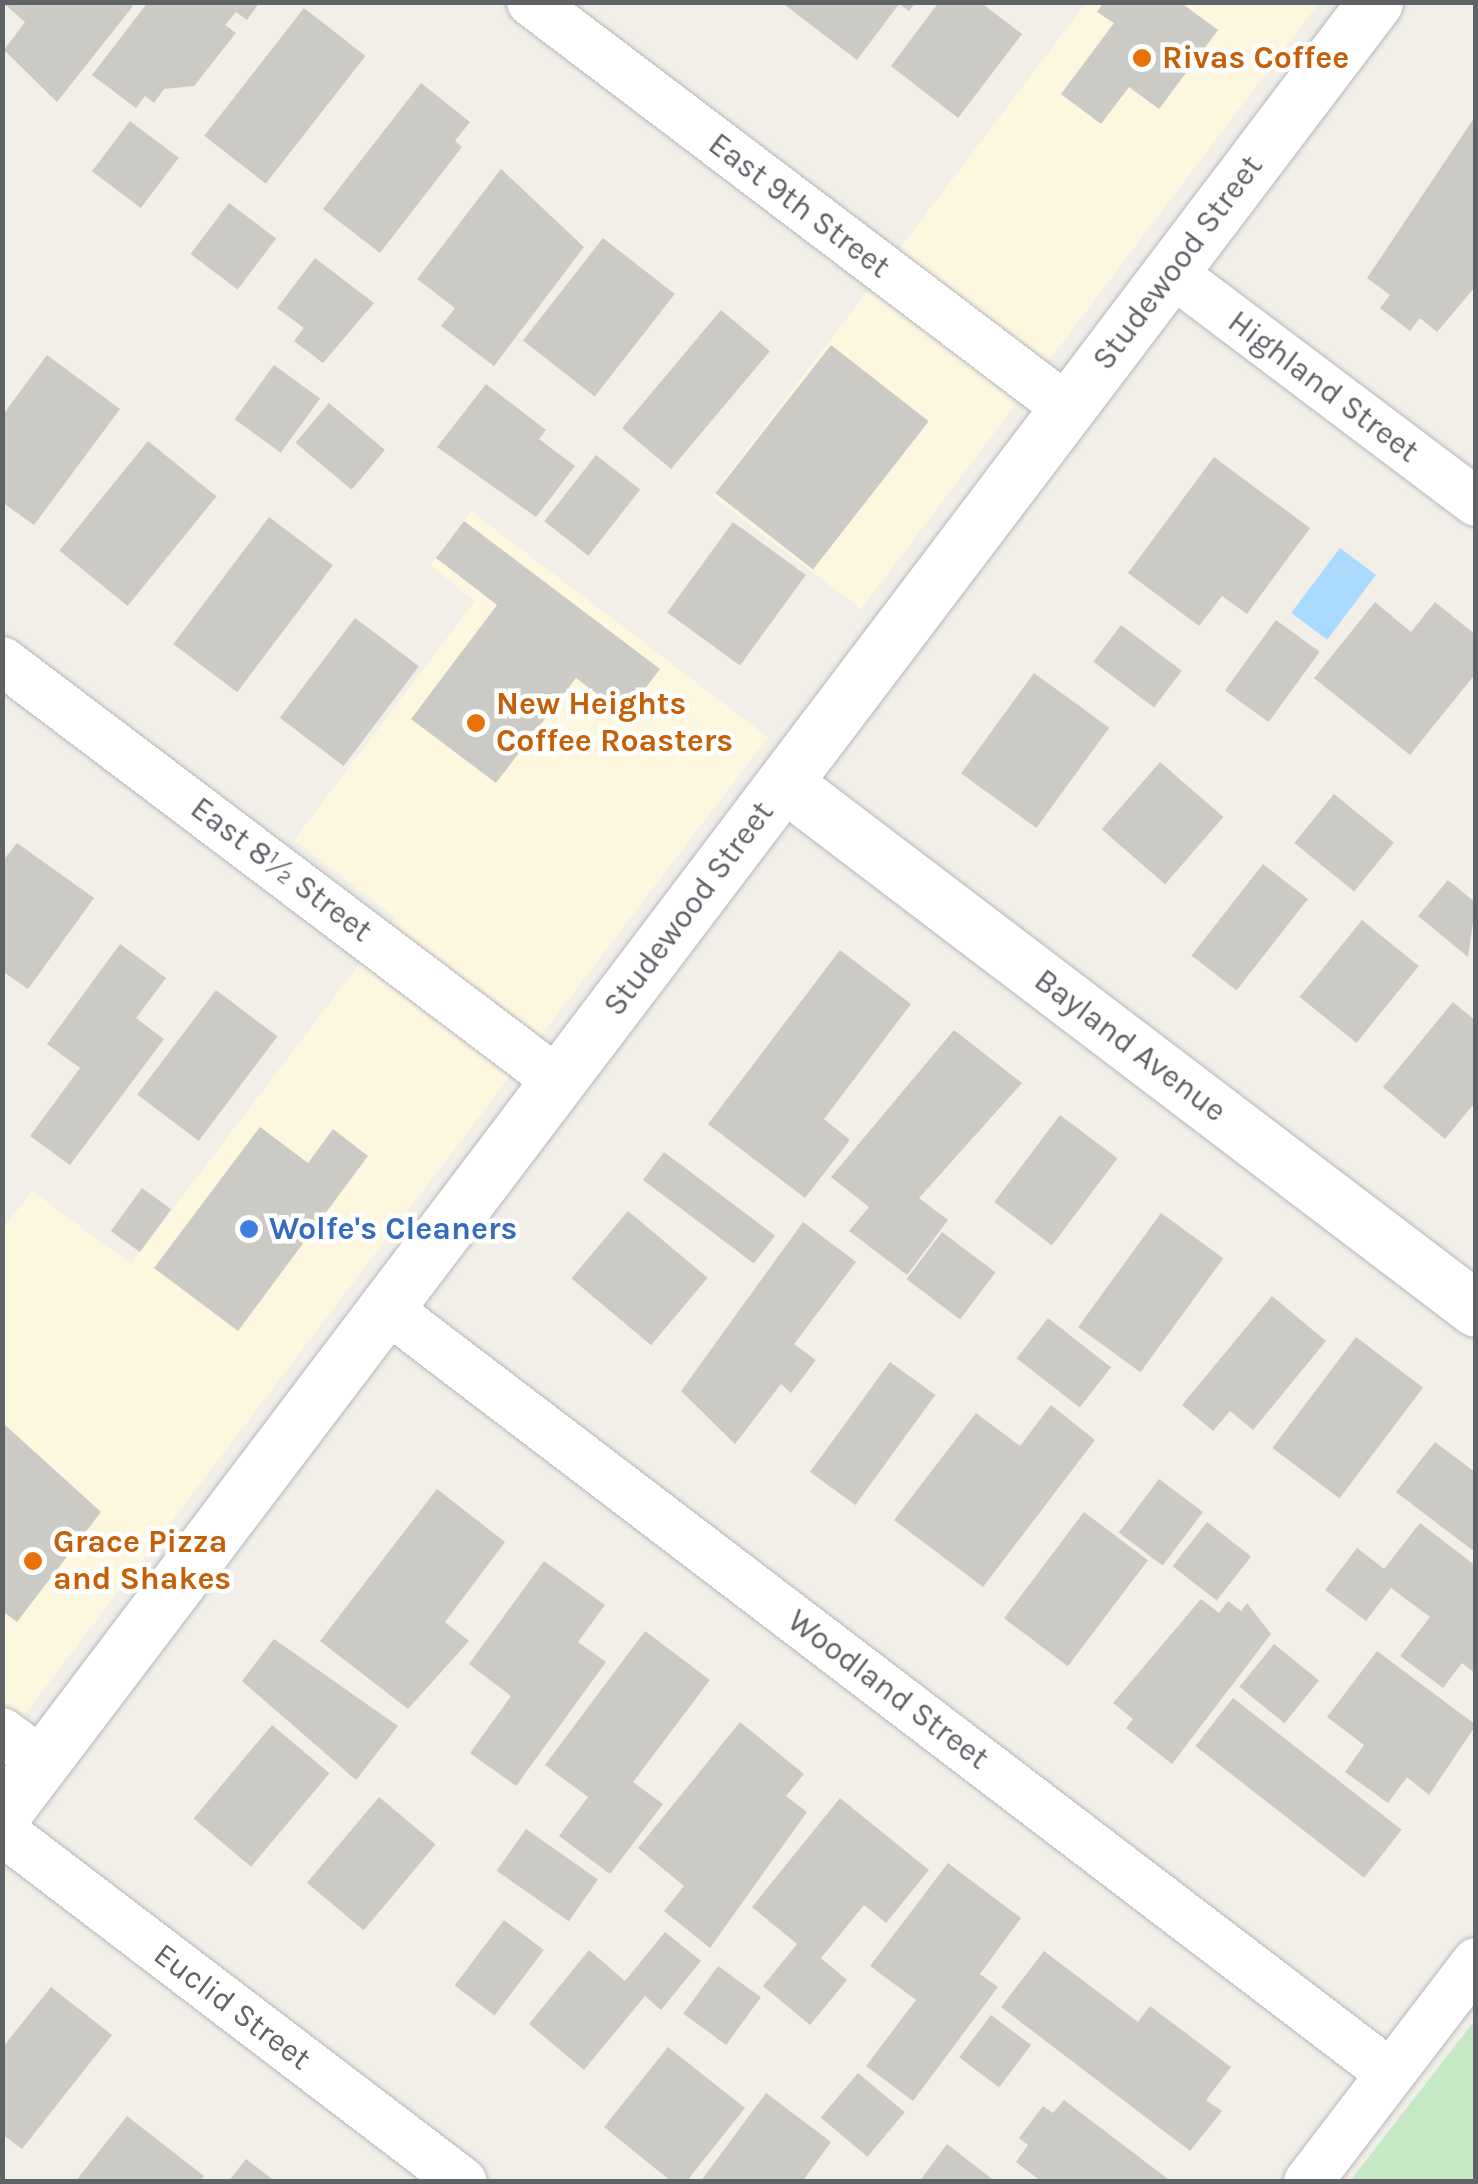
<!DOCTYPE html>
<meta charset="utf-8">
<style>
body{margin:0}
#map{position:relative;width:1478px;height:2184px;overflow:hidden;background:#f1efe8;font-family:Karla,sans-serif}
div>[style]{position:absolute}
.commercial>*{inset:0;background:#fef7e0}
.green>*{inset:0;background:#c5e8c5}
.water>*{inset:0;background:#aadaff;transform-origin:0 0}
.building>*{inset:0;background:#cccac5;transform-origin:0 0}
.roads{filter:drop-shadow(0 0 2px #b5b8bc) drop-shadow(0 0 2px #b5b8bc)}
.minor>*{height:48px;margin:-24px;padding:0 24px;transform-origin:24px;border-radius:24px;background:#fff}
.tertiary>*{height:55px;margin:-27.5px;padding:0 27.5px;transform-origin:27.5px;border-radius:27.5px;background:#fff}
.secondary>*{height:55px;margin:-27.5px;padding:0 27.5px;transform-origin:27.5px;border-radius:27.5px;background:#fff}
.dots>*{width:28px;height:28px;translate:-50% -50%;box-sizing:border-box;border:5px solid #fff;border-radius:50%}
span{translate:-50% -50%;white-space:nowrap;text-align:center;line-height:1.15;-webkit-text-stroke:9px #fff;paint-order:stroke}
.food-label{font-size:32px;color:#c56008;font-weight:700}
.left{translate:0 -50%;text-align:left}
.street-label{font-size:32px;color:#5f6368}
.shop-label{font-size:32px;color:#366cbe;font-weight:700}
.frame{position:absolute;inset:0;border:5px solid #5f6368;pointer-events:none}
</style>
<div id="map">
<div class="commercial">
<i style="clip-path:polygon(1086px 3px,1319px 3px,861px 609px,712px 496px)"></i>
<i style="clip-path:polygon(471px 511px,768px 737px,3px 1743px,2px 1230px,32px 1191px,131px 1264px,395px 917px,294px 840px,475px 601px,430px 565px)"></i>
</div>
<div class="green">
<i style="clip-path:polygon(1475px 2020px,1475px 2181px,1350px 2181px)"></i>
</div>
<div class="water">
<i style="left:1340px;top:548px;width:45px;height:81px;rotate:37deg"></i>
</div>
<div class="building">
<i style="clip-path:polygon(2px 2px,128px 2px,133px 6px,57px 102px,4px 50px,25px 22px)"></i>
<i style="clip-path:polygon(148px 2px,260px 2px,247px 20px,236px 12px,225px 25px,236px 33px,194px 86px,164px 89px,154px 103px,145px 96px,136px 108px,92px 75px)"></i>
<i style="clip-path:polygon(781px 2px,916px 2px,909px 11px,899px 4px,857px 60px)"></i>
<i style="clip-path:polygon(939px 2px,980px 2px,1022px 34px,958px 118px,891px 66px)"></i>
<i style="clip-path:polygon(1104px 2px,1180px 2px,1218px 30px,1159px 109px,1129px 87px,1101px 124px,1061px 94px,1114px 23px,1097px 12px)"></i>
<i style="left:304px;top:8px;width:78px;height:162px;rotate:38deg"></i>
<i style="clip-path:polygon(421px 83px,470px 122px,455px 141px,462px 147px,380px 253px,323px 209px)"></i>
<i style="clip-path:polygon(1476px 115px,1475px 287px,1437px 332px,1420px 318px,1410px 331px,1380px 308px,1390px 295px,1367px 278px)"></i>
<i style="left:130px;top:121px;width:61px;height:63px;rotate:37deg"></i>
<i style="clip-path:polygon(501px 169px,584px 247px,494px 366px,441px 326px,455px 308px,417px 279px)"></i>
<i style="left:229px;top:203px;width:59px;height:64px;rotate:37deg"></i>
<i style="left:603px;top:238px;width:91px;height:130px;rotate:38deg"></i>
<i style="clip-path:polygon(315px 258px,374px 303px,323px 363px,294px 341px,304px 328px,277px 308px)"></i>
<i style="left:721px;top:310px;width:64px;height:154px;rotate:40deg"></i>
<i style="left:831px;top:345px;width:124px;height:188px;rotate:38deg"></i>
<i style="clip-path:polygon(47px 355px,120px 409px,34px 525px,2px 502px,2px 416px)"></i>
<i style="left:274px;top:365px;width:57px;height:67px;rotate:36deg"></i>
<i style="clip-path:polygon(486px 384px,546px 430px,539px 439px,575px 466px,536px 517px,437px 447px)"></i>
<i style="left:329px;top:403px;width:73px;height:52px;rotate:40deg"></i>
<i style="left:148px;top:441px;width:88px;height:141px;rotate:39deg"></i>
<i style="left:596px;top:455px;width:56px;height:84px;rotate:38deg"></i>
<i style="clip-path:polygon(1214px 457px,1310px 528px,1247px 614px,1222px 596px,1199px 626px,1128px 573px)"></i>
<i style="left:269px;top:517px;width:80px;height:159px;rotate:37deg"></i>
<i style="clip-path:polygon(464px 521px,660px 669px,625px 715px,576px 678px,496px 783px,411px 719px,497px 605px,436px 558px)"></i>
<i style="left:733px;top:522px;width:90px;height:112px;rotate:36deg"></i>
<i style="clip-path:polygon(1375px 602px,1411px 632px,1435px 602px,1476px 635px,1476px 673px,1410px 755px,1314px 678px)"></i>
<i style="left:355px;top:618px;width:80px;height:125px;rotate:37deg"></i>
<i style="left:1276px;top:620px;width:54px;height:87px;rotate:36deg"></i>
<i style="left:1121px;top:625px;width:76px;height:46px;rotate:37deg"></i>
<i style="left:1034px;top:673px;width:93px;height:124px;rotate:36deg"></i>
<i style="left:1160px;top:762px;width:84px;height:89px;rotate:41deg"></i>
<i style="left:1334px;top:794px;width:77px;height:63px;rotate:39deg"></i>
<i style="clip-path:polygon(17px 843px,94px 898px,28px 989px,2px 971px,2px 862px)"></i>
<i style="left:1263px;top:864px;width:57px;height:116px;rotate:38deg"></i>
<i style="clip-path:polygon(1448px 880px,1476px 903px,1468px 957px,1418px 916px)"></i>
<i style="left:1362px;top:920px;width:73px;height:99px;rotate:39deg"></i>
<i style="clip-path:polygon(120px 944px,166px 978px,136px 1018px,164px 1039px,70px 1165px,30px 1136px,80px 1068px,47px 1044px)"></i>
<i style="clip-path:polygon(840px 950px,911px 1004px,824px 1119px,850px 1140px,805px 1198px,708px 1124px)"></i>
<i style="left:216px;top:990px;width:77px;height:131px;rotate:37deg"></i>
<i style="clip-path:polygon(1453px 1002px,1476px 1021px,1476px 1101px,1445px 1139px,1383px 1087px)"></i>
<i style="clip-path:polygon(954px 1030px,1022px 1083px,919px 1198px,948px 1220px,907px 1275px,849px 1231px,869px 1207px,831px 1177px)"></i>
<i style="left:1060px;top:1115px;width:72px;height:109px;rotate:37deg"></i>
<i style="clip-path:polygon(260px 1127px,308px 1163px,333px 1129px,368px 1156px,238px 1331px,154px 1268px)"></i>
<i style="left:664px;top:1152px;width:139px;height:35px;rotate:37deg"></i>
<i style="left:142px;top:1188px;width:36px;height:53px;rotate:36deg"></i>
<i style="left:628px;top:1211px;width:104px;height:88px;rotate:40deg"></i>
<i style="left:1161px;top:1213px;width:77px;height:141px;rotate:36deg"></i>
<i style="clip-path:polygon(803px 1222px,856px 1262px,794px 1344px,816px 1360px,791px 1393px,781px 1384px,735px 1444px,681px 1391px)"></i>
<i style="left:942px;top:1232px;width:67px;height:59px;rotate:37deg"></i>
<i style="clip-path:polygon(1272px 1296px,1326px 1341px,1253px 1430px,1230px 1411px,1213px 1431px,1182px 1405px)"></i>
<i style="left:1048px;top:1318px;width:80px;height:51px;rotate:38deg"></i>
<i style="left:1356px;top:1337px;width:84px;height:139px;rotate:37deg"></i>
<i style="left:890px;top:1362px;width:56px;height:136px;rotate:36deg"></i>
<i style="clip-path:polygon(1051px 1405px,1095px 1440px,983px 1587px,894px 1520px,976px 1413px,1020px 1446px)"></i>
<i style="clip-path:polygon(4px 1424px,101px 1512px,17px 1622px,2px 1611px)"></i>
<i style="clip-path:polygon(1435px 1442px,1476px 1473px,1476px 1553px,1396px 1492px)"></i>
<i style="left:1159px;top:1479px;width:55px;height:67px;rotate:37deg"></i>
<i style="clip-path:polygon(437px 1489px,505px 1542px,445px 1622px,469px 1641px,408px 1709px,320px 1641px)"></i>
<i style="left:1084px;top:1512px;width:80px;height:133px;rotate:37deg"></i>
<i style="left:1207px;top:1522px;width:56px;height:56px;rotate:38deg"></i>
<i style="clip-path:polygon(1420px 1523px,1476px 1566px,1476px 1674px,1462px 1663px,1443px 1688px,1400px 1656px,1430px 1617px,1391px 1588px,1366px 1621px,1325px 1590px,1357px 1548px,1384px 1569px)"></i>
<i style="clip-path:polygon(544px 1561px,605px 1605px,578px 1642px,606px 1662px,516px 1786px,470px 1753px,511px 1696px,469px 1664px)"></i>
<i style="clip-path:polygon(1201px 1599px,1219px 1613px,1228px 1601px,1241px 1611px,1247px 1603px,1271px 1634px,1172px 1764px,1126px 1728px,1133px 1719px,1113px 1703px)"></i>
<i style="clip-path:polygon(645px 1631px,710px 1680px,633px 1782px,663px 1804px,610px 1874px,559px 1836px,588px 1797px,545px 1765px)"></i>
<i style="clip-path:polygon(274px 1639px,398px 1726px,356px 1780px,242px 1681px)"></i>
<i style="left:1274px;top:1644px;width:58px;height:55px;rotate:39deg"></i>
<i style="clip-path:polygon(1377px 1651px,1476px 1725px,1429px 1795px,1407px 1777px,1388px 1803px,1345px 1772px,1364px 1745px,1327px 1717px)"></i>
<i style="left:1233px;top:1698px;width:214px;height:61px;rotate:38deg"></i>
<i style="clip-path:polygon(740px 1722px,804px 1774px,786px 1796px,807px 1812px,710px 1948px,664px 1911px,684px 1886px,638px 1848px)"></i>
<i style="left:272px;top:1725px;width:75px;height:122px;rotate:40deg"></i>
<i style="left:379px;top:1797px;width:74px;height:112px;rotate:40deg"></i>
<i style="clip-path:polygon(840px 1798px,929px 1870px,886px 1923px,864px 1905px,821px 1958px,847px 1980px,810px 2025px,763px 1986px,797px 1944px,752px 1907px)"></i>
<i style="left:526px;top:1829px;width:88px;height:51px;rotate:35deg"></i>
<i style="clip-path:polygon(948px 1863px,1021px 1918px,980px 1974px,998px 1987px,913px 2101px,866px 2066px,916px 2000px,870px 1966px)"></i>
<i style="left:504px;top:1920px;width:50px;height:82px;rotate:37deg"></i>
<i style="clip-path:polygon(665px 1932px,701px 1961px,661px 2010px,645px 1996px,584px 2070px,529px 2024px,589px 1950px,625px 1981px)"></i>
<i style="clip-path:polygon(1044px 1951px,1138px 2022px,1150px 2006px,1231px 2067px,1206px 2100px,1222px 2111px,1190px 2151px,1001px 2007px)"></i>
<i style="left:718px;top:1966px;width:53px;height:59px;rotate:36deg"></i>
<i style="clip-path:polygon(51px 1987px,112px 2035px,22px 2149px,2px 2134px,2px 2048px)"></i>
<i style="left:991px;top:2015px;width:50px;height:53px;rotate:37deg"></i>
<i style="clip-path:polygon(668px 2047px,745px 2108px,686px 2182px,672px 2182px,604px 2127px)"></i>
<i style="left:858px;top:2073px;width:61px;height:58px;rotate:40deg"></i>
<i style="clip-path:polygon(766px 2093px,831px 2142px,802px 2182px,700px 2182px)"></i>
<i style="clip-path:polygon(1064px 2100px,1168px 2179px,1166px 2182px,1042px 2182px,1016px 2162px,1028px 2145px,1019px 2138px,1043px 2106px,1053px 2113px)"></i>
<i style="clip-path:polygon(127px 2116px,204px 2176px,199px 2182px,75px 2182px)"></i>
<i style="clip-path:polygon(947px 2144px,996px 2182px,919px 2182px)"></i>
<i style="clip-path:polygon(246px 2159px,276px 2182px,228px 2182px)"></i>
</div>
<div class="roads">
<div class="minor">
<i style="left:531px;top:2px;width:672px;rotate:37.14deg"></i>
<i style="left:1171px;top:272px;width:382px;rotate:37deg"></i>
<i style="left:2px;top:661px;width:697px;rotate:37.07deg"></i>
<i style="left:386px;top:1308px;width:1262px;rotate:37.31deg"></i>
<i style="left:2px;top:1732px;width:50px;rotate:36.9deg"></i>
<i style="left:2px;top:1831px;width:579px;rotate:37.29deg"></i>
<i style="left:1308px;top:2182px;width:277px;rotate:-52.6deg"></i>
</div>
<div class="tertiary">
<i style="left:784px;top:783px;width:869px;rotate:37.24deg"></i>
</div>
<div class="secondary">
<i style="left:2px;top:1815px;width:2274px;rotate:-52.86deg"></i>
</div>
</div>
<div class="dots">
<i style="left:1142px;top:58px;background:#e8710a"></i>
<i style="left:476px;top:723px;background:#e8710a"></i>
<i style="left:249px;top:1229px;background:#3f7fe0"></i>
<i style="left:33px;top:1561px;background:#e8710a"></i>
</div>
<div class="food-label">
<span class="left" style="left:1162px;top:58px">Rivas Coffee</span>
<span class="left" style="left:496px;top:723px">New Heights<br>Coffee Roasters</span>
<span class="left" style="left:53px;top:1561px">Grace Pizza<br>and Shakes</span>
</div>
<div class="street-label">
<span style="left:799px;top:206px;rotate:37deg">East 9th Street</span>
<span style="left:1178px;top:263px;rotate:-53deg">Studewood Street</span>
<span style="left:1323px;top:387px;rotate:37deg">Highland Street</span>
<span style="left:281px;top:870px;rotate:37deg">East 8½ Street</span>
<span style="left:689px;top:909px;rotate:-53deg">Studewood Street</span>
<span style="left:1130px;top:1046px;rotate:37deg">Bayland Avenue</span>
<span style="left:888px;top:1690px;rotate:37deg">Woodland Street</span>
<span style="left:232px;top:2007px;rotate:37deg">Euclid Street</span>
</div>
<div class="shop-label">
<span class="left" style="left:269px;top:1229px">Wolfe's Cleaners</span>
</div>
<div class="frame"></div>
</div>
